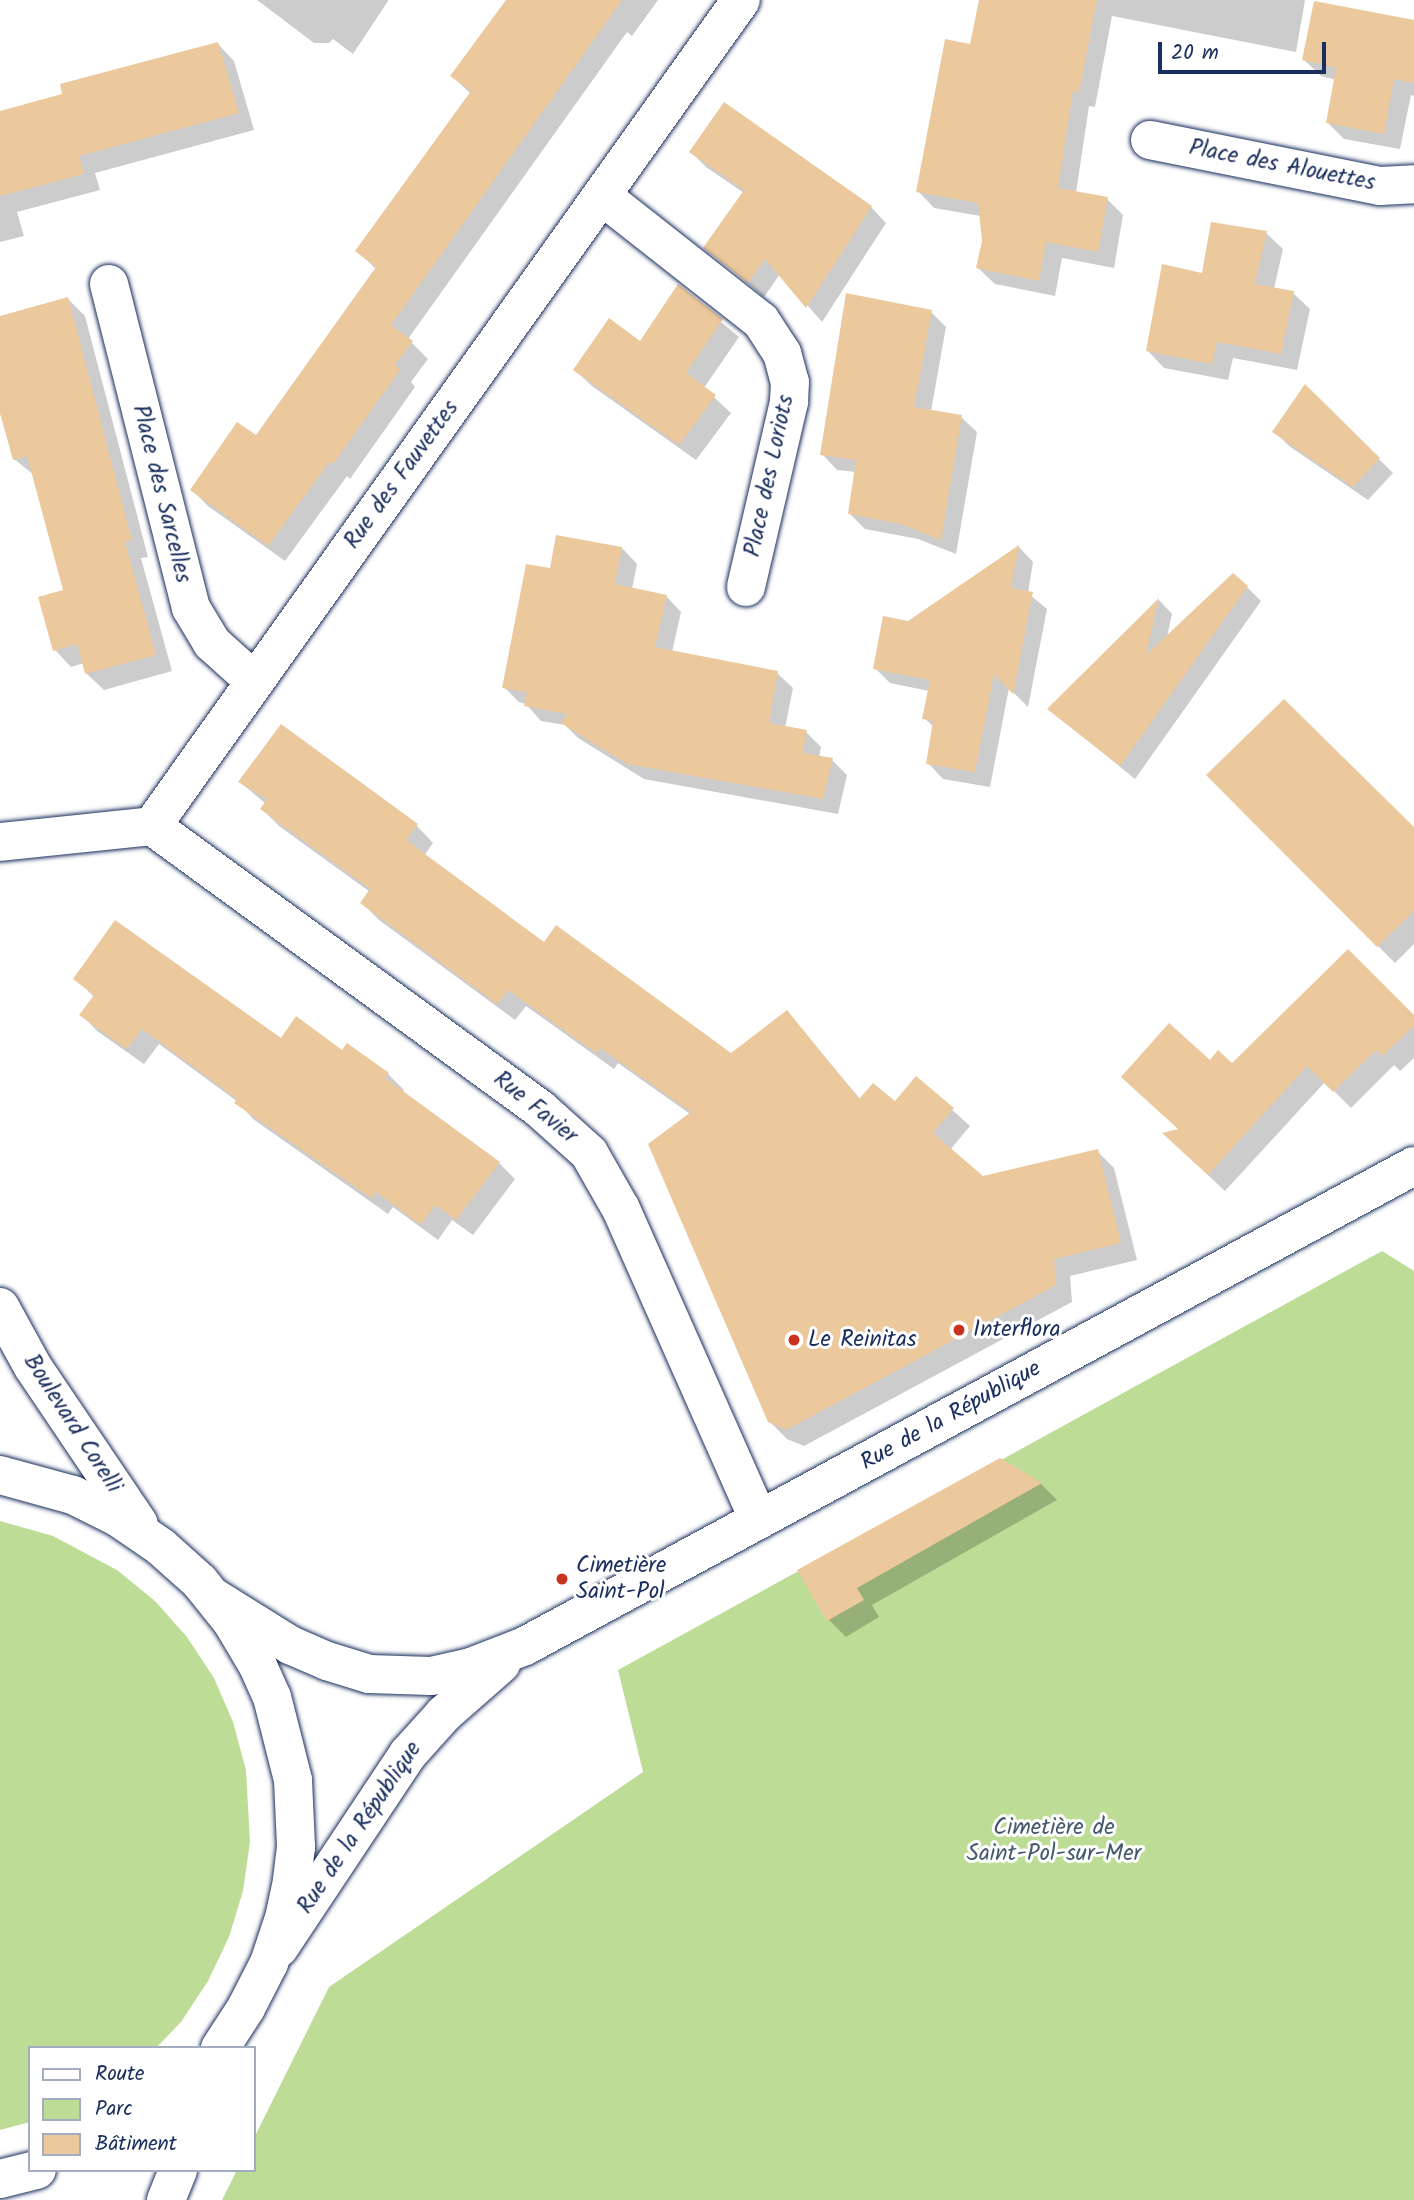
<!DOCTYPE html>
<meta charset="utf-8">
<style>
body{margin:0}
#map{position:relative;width:1414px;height:2200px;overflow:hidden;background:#fff;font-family:Kalam,sans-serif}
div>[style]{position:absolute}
.green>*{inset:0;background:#bddd96}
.shadow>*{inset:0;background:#0003}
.building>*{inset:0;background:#ecc89d}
.roads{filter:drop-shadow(0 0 2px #1b2f5e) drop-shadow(0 0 2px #1b2f5e)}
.minor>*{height:38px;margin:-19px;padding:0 19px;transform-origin:19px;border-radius:19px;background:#fff}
.major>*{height:38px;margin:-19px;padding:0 19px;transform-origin:19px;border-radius:19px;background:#fff}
.dots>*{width:19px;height:19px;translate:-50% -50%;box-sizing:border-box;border:4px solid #fff;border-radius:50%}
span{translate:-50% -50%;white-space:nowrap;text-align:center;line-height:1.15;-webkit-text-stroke:6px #fff;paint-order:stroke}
.street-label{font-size:23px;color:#1b2f5e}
.poi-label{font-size:23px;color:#1b2f5e}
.left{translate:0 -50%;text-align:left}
.park-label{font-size:23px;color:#445a6c}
.legend{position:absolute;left:28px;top:2046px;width:228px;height:126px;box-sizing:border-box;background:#fff;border:2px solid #a4acbf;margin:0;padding:9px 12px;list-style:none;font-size:21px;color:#1b2f5e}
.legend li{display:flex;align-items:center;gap:14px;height:35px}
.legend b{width:35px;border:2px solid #a4acbf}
.scale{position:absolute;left:1158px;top:42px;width:168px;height:32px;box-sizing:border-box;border:4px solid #1b2f5e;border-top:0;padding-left:9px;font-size:21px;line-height:24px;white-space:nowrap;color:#1b2f5e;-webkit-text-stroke:5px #fff;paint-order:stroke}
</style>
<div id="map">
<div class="green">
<i style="clip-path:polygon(1382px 1251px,1414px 1271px,1414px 2200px,222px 2200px,237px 2170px,254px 2170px,254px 2138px,329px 1987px,643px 1772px,618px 1670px)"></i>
<i style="clip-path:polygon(0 1521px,53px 1536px,117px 1570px,155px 1601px,187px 1637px,214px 1678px,233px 1722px,246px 1770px,250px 1842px,243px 1891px,229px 1937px,208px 1981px,181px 2022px,156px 2048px,30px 2048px,30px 2122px,0 2130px)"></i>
</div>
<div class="shadow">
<i style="clip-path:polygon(257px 0,388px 0,388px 1px,353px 54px,333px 39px,329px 43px,314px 43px)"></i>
<i style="clip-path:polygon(536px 0,658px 0,632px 36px,627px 32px,408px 339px,428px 359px,411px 382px,415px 387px,350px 479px,347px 476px,285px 561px,208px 506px,192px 490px,256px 438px,377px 270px,357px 251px,471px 94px,452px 76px)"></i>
<i style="clip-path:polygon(981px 0,1305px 0,1296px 52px,1112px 16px,1095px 107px,1089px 106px,1076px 193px,1107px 199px,1123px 215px,1114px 268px,1062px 258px,1055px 296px,995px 284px,978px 268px,984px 241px,981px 216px,934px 208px,918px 191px,971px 46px)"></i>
<i style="clip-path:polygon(1414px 22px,1414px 96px,1411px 95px,1400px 149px,1344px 139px,1327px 122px,1336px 80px,1321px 76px,1304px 60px)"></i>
<i style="clip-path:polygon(218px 44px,234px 61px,254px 130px,95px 173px,100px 190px,17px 212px,24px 236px,0 242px,0 113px,64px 95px)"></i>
<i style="clip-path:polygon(691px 152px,871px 207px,886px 223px,822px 322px,780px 274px,764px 297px,706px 248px,744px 193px,706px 167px)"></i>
<i style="clip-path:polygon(1266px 233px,1283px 249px,1274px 289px,1293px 293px,1310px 309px,1297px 370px,1233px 358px,1228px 380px,1164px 368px,1148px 351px,1204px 275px)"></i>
<i style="clip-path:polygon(679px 287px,739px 337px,704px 388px,731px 413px,696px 460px,592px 386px,575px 370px,641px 344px)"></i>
<i style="clip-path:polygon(68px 299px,85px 316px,148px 557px,141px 558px,172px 671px,104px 690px,87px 674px,84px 663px,71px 667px,55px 650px,65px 591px,34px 475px,14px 459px,0 413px,0 329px)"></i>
<i style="clip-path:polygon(931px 312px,946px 327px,931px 411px,961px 417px,977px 432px,956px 554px,918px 539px,865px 529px,850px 514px,856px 472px,837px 470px,822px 454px)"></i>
<i style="clip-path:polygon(1306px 387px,1393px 473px,1368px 500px,1289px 446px,1275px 432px)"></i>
<i style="clip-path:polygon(1019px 547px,1033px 562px,1028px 593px,1047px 609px,1028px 707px,1009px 688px,990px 787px,943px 779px,928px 763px,934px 727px,924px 718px,929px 691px,890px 683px,875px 668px,908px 622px)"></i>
<i style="clip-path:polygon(622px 548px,637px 564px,632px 589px,666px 596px,681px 612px,672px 652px,777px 673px,793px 688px,785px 728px,806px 732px,821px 747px,819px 758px,832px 760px,847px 775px,838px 814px,644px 779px,578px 738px,565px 725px,541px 721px,526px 704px,519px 702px,504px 687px,551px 570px)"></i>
<i style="clip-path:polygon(1247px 587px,1261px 601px,1135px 779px,1049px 709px,1159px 600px,1172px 614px,1167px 637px)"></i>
<i style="clip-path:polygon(1208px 775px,1414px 830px,1414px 944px,1395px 963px)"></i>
<i style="clip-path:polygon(240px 782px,417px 826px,433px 843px,424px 856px,544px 944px,731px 1055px,787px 1012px,861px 1100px,895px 1103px,917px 1078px,970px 1126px,950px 1150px,983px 1178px,1097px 1151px,1114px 1168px,1137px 1260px,1070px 1276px,1072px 1302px,804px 1446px,787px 1439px,769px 1421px,690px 1114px,618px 1063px,614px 1069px,526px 1006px,515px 1020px,379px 920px,362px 903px,370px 892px,279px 826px,262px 809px,266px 804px)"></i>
<i style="clip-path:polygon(76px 979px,281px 1040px,342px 1053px,388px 1074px,404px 1090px,402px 1093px,499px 1163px,515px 1179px,473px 1235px,452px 1220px,438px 1240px,393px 1207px,388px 1214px,253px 1119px,238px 1102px,159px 1044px,144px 1064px,97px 1031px,81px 1014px,94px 997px)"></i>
<i style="clip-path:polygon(1414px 1018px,1414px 1058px,1400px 1071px,1394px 1065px,1351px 1108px,1325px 1082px,1225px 1191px,1181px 1150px,1180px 1130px,1210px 1062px,1232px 1065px)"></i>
<i style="clip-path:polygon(1000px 1460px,1041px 1484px,1057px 1500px,872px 1605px,879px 1617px,846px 1637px,829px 1620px,799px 1571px)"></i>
</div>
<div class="building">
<i style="clip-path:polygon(506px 0,622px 0,391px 325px,413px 341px,395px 365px,400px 370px,333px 464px,330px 461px,268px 546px,190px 490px,237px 422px,256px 435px,376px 267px,355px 251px,471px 91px,450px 76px)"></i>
<i style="clip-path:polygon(979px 0,1097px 0,1079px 92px,1073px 91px,1058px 188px,1108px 197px,1098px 252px,1046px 242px,1039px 281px,976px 268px,982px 241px,978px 203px,916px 192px,945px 39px,970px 44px)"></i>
<i style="clip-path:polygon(1314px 1px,1414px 20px,1414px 83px,1394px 79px,1384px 134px,1326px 123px,1336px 68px,1302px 60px)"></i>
<i style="clip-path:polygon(218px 42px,239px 113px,79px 156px,84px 174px,0 196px,0 111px,62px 94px,60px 84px)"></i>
<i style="clip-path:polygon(724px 102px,872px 206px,806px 308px,765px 259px,748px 283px,703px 248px,744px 190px,689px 152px)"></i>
<i style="clip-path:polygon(1211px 222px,1267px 231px,1255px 284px,1294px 291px,1281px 354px,1217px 342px,1212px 364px,1146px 351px,1162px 264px,1202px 273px)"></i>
<i style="clip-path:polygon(678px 284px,723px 319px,686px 373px,716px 395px,679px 445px,573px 370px,609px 318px,640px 341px)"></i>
<i style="clip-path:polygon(846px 293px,932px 310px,914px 407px,962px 415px,941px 540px,901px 524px,848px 514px,856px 460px,820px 455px)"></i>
<i style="clip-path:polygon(68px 297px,132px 540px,125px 542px,156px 655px,85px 674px,77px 644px,53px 651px,38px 597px,63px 590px,27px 456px,13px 460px,0 413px,0 316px)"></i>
<i style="clip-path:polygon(1305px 384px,1380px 458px,1353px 487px,1272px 432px)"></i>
<i style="clip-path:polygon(556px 535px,622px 547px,615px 584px,667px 595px,655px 647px,778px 671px,769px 723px,807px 730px,803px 753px,833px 758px,823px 799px,627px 764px,561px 723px,567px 714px,524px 706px,527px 692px,502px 688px,526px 564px,550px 568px)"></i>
<i style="clip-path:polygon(1019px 545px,1011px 588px,1033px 592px,1013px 694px,994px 674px,975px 772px,926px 764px,933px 721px,922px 719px,930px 680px,873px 669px,883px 616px,908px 621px)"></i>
<i style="clip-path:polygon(1233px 573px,1248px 586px,1120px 766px,1047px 709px,1159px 598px,1146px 655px)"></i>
<i style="clip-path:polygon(1284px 699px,1414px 827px,1414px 911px,1377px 947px,1206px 775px)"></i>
<i style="clip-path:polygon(281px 724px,418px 824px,406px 840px,544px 942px,556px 925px,731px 1053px,787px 1010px,859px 1099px,873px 1083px,895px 1101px,916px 1076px,954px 1108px,933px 1133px,983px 1176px,1098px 1149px,1121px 1243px,1054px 1259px,1056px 1285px,786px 1430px,768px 1422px,648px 1144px,691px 1112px,600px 1048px,596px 1053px,508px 990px,497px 1004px,360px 903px,370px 889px,260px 809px,267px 799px,238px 782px)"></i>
<i style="clip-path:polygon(115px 920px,281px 1038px,296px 1016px,342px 1050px,347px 1043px,389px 1073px,385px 1078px,500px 1162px,456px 1220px,435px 1205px,421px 1225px,376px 1192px,371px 1198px,234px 1103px,237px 1099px,142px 1029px,127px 1049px,79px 1015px,94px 995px,73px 979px)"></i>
<i style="clip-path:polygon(1348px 949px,1414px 1015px,1414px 1026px,1382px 1056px,1376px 1050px,1333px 1092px,1307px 1066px,1208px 1175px,1162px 1133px,1178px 1129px,1121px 1077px,1169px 1023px,1210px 1060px,1218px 1050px,1232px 1063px)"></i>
<i style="clip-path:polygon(1000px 1458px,1042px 1483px,857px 1588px,864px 1600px,827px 1621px,797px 1570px)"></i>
</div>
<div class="roads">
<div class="minor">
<i style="left:1150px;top:140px;width:235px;rotate:11.3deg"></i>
<i style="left:1380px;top:186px;width:34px;rotate:-3deg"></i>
<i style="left:602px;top:196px;width:202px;rotate:38.2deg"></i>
<i style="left:761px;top:321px;width:38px;rotate:57deg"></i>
<i style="left:782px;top:353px;width:30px;rotate:75deg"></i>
<i style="left:790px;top:382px;width:20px;rotate:93deg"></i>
<i style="left:789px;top:402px;width:190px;rotate:103.1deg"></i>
<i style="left:109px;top:284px;width:334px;rotate:75.8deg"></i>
<i style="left:191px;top:608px;width:41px;rotate:59deg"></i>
<i style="left:212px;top:643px;width:57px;rotate:42.1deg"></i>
<i style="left:152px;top:826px;width:480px;rotate:36.1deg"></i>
<i style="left:540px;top:1109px;width:66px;rotate:41.9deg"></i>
<i style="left:589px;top:1153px;width:64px;rotate:60.3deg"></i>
<i style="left:621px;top:1209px;width:340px;rotate:66.1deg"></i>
<i style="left:0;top:842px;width:153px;rotate:-6deg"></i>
<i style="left:152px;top:826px;width:1014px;rotate:-54.51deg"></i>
<i style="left:213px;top:1597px;width:91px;rotate:31.9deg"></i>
<i style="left:290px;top:1645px;width:40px;rotate:23.4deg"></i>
<i style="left:327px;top:1661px;width:44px;rotate:17.2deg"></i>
<i style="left:369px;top:1674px;width:62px;rotate:1.8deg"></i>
<i style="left:431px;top:1676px;width:41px;rotate:-12.7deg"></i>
<i style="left:471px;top:1667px;width:58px;rotate:-21.3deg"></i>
<i style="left:525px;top:1646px;width:1010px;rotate:-28.37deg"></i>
<i style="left:279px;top:1948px;width:233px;rotate:-56.4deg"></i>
<i style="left:408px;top:1754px;width:54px;rotate:-48deg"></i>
<i style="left:444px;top:1714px;width:76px;rotate:-41.3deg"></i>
<i style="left:166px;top:2200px;width:32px;rotate:-68deg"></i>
</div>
<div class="major">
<i style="left:0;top:1307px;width:68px;rotate:61.2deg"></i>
<i style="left:33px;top:1367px;width:189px;rotate:56deg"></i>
<i style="left:0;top:1475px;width:76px;rotate:15.3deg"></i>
<i style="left:73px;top:1495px;width:51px;rotate:26.6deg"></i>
<i style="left:119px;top:1518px;width:51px;rotate:34.6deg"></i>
<i style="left:161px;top:1547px;width:52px;rotate:41.9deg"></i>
<i style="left:200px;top:1582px;width:51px;rotate:51.3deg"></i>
<i style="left:232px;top:1622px;width:51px;rotate:59.4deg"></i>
<i style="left:258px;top:1666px;width:34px;rotate:66deg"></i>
<i style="left:272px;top:1697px;width:86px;rotate:75.8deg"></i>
<i style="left:293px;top:1780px;width:67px;rotate:87.4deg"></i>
<i style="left:296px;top:1847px;width:34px;rotate:97deg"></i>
<i style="left:292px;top:1881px;width:35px;rotate:102deg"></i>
<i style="left:285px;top:1915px;width:51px;rotate:108.4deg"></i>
<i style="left:269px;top:1963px;width:51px;rotate:117.1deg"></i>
<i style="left:246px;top:2008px;width:48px;rotate:123deg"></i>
<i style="left:0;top:2179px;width:38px;rotate:-14deg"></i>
</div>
</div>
<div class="dots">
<i style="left:959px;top:1330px;background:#c8321e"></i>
<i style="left:794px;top:1340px;background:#c8321e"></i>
<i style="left:562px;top:1579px;background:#c8321e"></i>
</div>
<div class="street-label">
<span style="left:1282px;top:166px;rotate:11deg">Place des Alouettes</span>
<span style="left:402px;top:475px;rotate:-54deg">Rue des Fauvettes</span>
<span style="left:770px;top:476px;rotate:-78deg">Place des Loriots</span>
<span style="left:161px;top:494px;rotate:76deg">Place des Sarcelles</span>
<span style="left:535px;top:1108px;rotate:39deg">Rue Favier</span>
<span style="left:951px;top:1416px;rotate:-29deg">Rue de la République</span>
<span style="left:72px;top:1424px;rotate:57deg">Boulevard Corelli</span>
<span style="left:360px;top:1828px;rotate:-56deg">Rue de la République</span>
</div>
<div class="poi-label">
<span class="left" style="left:973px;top:1330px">Interflora</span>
<span class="left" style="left:808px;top:1340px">Le Reinitas</span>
<span class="left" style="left:576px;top:1579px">Cimetière<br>Saint-Pol</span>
</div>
<div class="park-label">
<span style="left:1054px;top:1841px">Cimetière de<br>Saint-Pol-sur-Mer</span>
</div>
<ul class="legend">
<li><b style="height:9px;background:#fff"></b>Route</li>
<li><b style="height:19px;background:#bddd96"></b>Parc</li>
<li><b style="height:19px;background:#ecc89d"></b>Bâtiment</li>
</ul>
<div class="scale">20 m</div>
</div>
